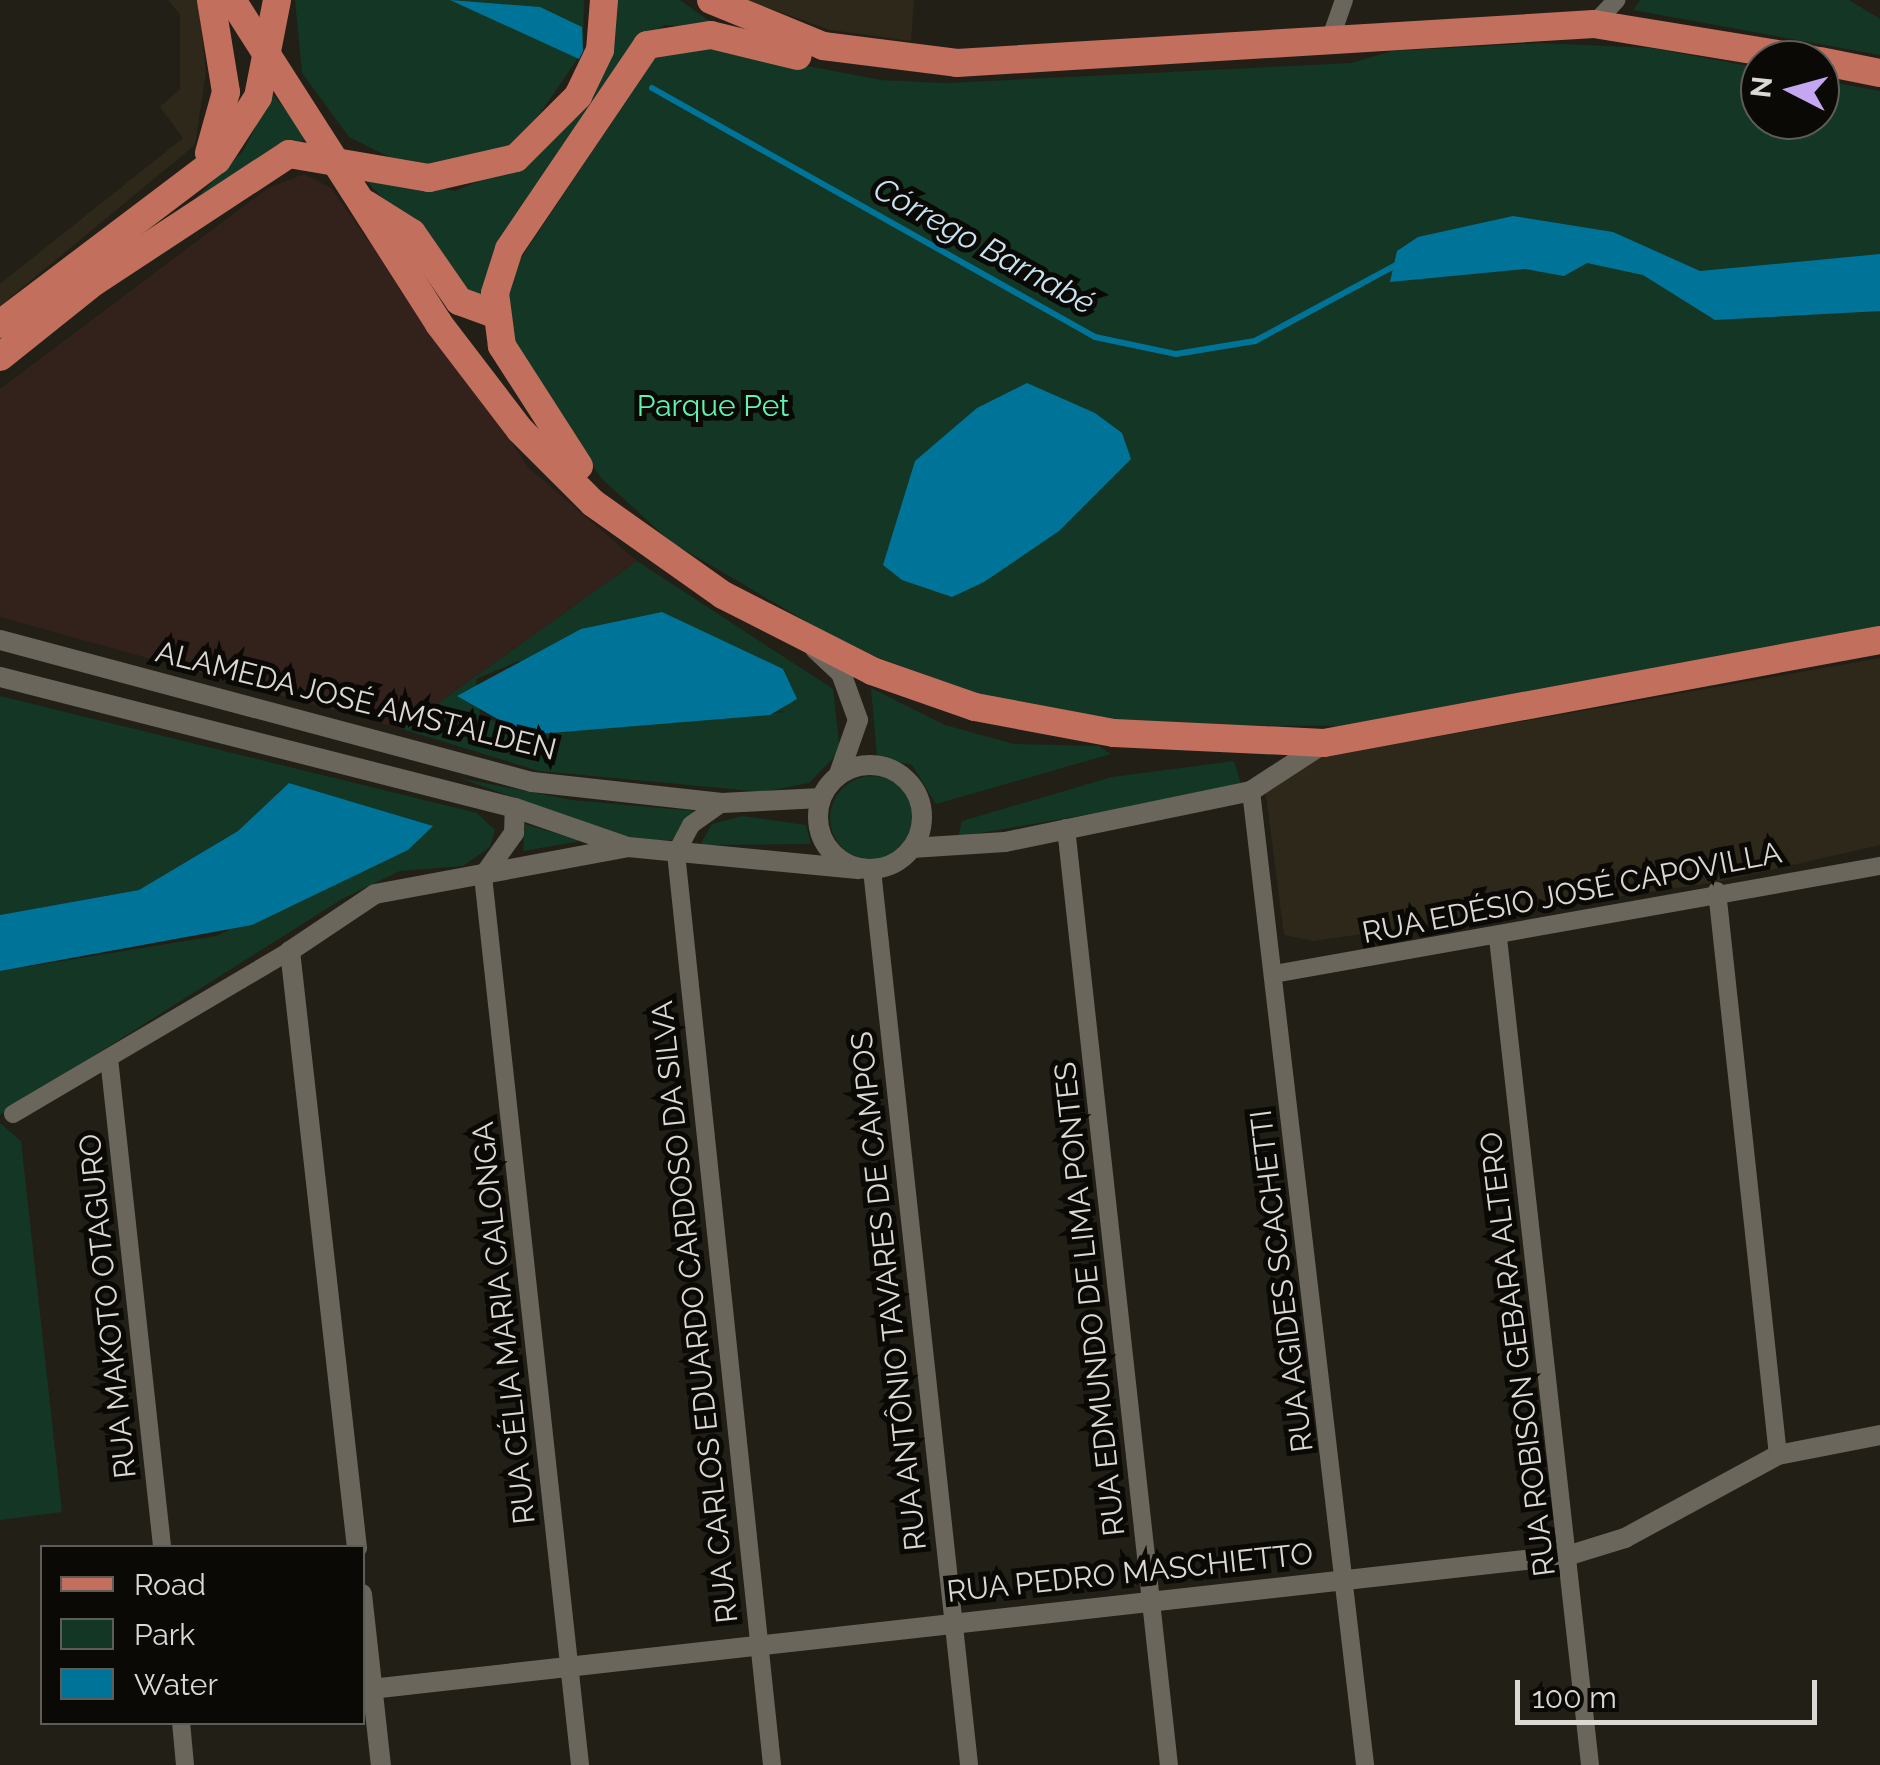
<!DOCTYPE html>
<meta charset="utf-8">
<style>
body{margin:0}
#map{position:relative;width:1880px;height:1765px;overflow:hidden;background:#221f16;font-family:Raleway,sans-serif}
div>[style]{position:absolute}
.built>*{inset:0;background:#2e281a}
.education>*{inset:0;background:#33211c}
.green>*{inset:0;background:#133625}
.round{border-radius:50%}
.water>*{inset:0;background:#007498}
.stream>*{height:6px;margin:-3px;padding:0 3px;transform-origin:3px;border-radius:3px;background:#007498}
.minor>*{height:18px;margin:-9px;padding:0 9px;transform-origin:9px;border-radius:9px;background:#6b665c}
.tertiary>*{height:20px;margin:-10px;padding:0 10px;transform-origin:10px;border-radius:10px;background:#6b665c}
.tertiary>.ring{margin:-10px;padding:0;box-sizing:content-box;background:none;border:20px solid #6b665c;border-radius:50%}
.primary>*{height:28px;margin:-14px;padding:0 14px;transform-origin:14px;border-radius:14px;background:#c36f5e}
span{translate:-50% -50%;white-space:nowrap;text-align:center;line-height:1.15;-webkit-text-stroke:10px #0a0906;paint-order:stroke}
.park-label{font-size:30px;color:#5ff3b0}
.street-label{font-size:30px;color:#dcd9d4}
.water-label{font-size:32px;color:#cae3f0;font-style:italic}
.legend{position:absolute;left:40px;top:1545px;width:325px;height:180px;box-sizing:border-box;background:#0a0906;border:2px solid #5e5c58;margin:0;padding:12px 18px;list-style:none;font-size:30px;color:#dcd9d4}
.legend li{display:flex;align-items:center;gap:20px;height:50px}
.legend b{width:50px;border:2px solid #5e5c58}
.north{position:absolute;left:1740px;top:40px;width:100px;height:100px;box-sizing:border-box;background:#0a0906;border:2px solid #5e5c58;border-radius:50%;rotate:276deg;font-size:28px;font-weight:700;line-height:40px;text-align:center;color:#dcd9d4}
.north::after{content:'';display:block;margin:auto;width:35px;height:45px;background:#c5a7f1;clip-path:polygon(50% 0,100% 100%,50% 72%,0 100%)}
.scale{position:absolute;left:1515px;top:1680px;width:302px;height:45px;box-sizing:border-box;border:5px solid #dcd9d4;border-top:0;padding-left:12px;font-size:30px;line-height:35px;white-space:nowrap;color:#dcd9d4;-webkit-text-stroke:8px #0a0906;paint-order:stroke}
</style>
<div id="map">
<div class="built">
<i style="clip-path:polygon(168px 0,198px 0,206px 72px,195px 145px,0 306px,0 284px,183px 138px,160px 107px,180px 89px,180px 14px)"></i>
<i style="clip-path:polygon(746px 0,914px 0,911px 41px,830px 30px)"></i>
<i style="clip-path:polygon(1880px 658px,1880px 845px,1717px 882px,1314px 941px,1284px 935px,1265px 788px,1305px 760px)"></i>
</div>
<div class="education">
<i style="clip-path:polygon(304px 174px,331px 188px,529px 468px,637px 561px,402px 729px,0 617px,0 389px,268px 188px)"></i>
</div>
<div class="green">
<i style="clip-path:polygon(295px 0,584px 0,583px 51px,523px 138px,494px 154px,430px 164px,389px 157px,349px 137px,302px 73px)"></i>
<i style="clip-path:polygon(614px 0,680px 0,719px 28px,665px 25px,630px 45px,482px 304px,360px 174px,455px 191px,535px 158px,593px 91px,615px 40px)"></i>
<i style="clip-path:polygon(1640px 0,1849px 0,1880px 19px,1880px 55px,1633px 10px)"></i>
<i style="clip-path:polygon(1541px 43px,1651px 48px,1760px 68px,1760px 120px,1820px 120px,1820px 80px,1880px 91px,1880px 629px,1343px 726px,1140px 725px,996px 701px,850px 647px,671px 542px,602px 479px,517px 359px,505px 282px,658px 53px,698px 45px,881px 80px,945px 83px,1351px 63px,1392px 51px)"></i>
<i style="clip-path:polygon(273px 94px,308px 138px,196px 198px,243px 151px)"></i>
<i style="clip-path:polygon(evenodd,637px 561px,833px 689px,840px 751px,809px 783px,763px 792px,539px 771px,402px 729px,637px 561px,519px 661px,785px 712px,526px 735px,480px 715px,476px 679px,519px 661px)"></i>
<i style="clip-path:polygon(871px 688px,945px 725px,1014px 744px,1099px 746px,1111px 754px,936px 804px,912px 765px,877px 757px)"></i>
<i style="clip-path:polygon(0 696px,477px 813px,495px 830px,490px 847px,463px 866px,400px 871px,342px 899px,0 1115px,0 971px,216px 936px,408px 850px,432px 826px,289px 783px,238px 831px,139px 890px,0 915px)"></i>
<i style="clip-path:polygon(1234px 761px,1241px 784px,1228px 790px,958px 837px,962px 821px,1112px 777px)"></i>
<i class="round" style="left:830px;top:776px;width:84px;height:84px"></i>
<i style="clip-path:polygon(459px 778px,572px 800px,695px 811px,672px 840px,637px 841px)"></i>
<i style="clip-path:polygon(742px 816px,806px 825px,811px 844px,700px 845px,712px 824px)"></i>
<i style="clip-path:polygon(525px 824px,581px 841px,523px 851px)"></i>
<i style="clip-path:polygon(0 1123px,21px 1141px,62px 1512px,0 1520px)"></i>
</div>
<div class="water">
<i style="clip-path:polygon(450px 0,540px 7px,582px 27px,583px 51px,579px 59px)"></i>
<i style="clip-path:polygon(1513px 216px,1613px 232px,1700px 271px,1880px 254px,1880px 311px,1715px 320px,1643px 275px,1587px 263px,1564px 276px,1525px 269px,1390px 282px,1397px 251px,1418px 237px)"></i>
<i style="clip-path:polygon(1027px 383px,1095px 413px,1122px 433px,1131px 459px,1059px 531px,984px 582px,952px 597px,902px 580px,883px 565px,915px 461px,977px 408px)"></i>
<i style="clip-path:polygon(662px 612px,783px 669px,797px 699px,770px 715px,526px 735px,457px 696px,581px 629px)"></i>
<i style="clip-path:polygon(289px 783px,433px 826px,408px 850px,252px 925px,0 971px,0 915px,139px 890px,238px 831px)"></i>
</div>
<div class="stream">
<i style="left:652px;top:88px;width:508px;rotate:29.34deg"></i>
<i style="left:1095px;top:337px;width:83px;rotate:11.9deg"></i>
<i style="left:1176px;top:354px;width:80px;rotate:-9.3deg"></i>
<i style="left:1255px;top:341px;width:162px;rotate:-28.3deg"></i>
</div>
<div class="minor">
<i style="left:1594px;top:24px;width:33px;rotate:-47deg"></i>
<i style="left:1330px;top:40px;width:42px;rotate:-70.7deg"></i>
<i style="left:1251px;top:791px;width:981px;rotate:83.32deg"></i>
<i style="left:722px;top:803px;width:38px;rotate:145deg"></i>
<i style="left:691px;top:825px;width:32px;rotate:118deg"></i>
<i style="left:676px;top:853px;width:917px;rotate:83.99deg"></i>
<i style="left:1066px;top:828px;width:943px;rotate:83.73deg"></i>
<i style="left:872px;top:870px;width:900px;rotate:83.81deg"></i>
<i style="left:483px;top:876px;width:894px;rotate:83.77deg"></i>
<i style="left:1717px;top:891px;width:567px;rotate:83.83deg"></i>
<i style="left:1498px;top:938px;width:832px;rotate:83.65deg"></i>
<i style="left:1274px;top:974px;width:616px;rotate:-10.11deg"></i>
<i style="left:109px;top:1058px;width:493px;rotate:83.8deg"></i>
<i style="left:13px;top:1114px;width:321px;rotate:-30.5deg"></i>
<i style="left:181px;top:1722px;width:43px;rotate:84.7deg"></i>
</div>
<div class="tertiary">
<i style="left:0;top:640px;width:551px;rotate:14.94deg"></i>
<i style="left:532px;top:782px;width:191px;rotate:6.3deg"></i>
<i style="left:722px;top:803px;width:99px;rotate:-2.9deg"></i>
<i style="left:815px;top:649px;width:35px;rotate:43deg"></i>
<i style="left:841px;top:673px;width:50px;rotate:70.1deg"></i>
<i style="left:858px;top:720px;width:57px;rotate:109.4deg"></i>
<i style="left:0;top:677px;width:531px;rotate:14.27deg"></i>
<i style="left:515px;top:808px;width:116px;rotate:19.1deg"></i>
<i class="ring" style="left:818px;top:765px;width:84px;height:84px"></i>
<i style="left:912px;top:848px;width:93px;rotate:-3.7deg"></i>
<i style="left:1005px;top:842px;width:251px;rotate:-11.7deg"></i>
<i style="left:1251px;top:791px;width:86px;rotate:-33.1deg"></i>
<i style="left:484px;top:875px;width:52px;rotate:-54.5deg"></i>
<i style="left:514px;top:833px;width:25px;rotate:-88deg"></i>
<i style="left:357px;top:1548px;width:601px;rotate:-96.4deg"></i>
<i style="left:290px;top:951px;width:102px;rotate:-33.8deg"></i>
<i style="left:375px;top:894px;width:257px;rotate:-10.5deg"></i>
<i style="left:628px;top:847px;width:231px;rotate:5.5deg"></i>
<i style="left:362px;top:1594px;width:172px;rotate:83.7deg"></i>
<i style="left:362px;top:1690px;width:1216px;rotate:-6.38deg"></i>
<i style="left:1570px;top:1555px;width:58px;rotate:-17.2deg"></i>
<i style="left:1625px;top:1538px;width:174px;rotate:-28.5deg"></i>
<i style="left:1778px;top:1455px;width:104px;rotate:-11.1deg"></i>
</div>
<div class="primary">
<i style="left:232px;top:0;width:384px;rotate:57.4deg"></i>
<i style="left:439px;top:324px;width:133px;rotate:52.6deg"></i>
<i style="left:520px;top:430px;width:103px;rotate:45deg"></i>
<i style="left:593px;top:503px;width:159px;rotate:35.3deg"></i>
<i style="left:723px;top:595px;width:167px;rotate:27deg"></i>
<i style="left:872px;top:671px;width:109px;rotate:19.3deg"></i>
<i style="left:975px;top:707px;width:141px;rotate:10.6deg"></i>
<i style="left:1114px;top:733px;width:210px;rotate:2.7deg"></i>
<i style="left:1324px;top:743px;width:565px;rotate:-10.5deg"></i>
<i style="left:711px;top:0;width:121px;rotate:22.3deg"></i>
<i style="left:823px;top:46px;width:135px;rotate:7.2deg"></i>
<i style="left:957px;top:63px;width:638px;rotate:-3.5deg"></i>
<i style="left:1594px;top:24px;width:222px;rotate:9.3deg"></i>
<i style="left:1820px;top:61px;width:61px;rotate:11.3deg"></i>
<i style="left:209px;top:153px;width:63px;rotate:-74.4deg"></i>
<i style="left:226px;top:92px;width:93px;rotate:-99.3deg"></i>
<i style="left:366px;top:204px;width:54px;rotate:32.2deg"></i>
<i style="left:412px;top:233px;width:83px;rotate:55.3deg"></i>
<i style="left:459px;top:301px;width:38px;rotate:20deg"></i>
<i style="left:0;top:324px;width:272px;rotate:-37.1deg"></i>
<i style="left:217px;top:160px;width:75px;rotate:-56.9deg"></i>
<i style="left:258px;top:97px;width:99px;rotate:-78.9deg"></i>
<i style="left:0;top:357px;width:120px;rotate:-38.6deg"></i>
<i style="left:94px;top:282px;width:233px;rotate:-33.3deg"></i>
<i style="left:289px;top:154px;width:142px;rotate:9.7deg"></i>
<i style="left:429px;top:178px;width:89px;rotate:-12.9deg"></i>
<i style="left:516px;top:158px;width:88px;rotate:-45deg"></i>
<i style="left:578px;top:96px;width:51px;rotate:-64.4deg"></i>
<i style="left:600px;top:50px;width:50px;rotate:-85.4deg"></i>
<i style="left:579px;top:466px;width:143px;rotate:-122.7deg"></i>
<i style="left:502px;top:346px;width:53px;rotate:-97.5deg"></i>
<i style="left:495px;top:293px;width:46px;rotate:-72.3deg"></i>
<i style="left:509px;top:249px;width:246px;rotate:-55.9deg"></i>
<i style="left:647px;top:45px;width:65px;rotate:-8.9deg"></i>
<i style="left:711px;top:35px;width:89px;rotate:13.6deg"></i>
</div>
<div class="park-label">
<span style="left:713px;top:406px">Parque Pet</span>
</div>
<div class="street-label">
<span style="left:356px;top:701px;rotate:14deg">ALAMEDA JOSÉ AMSTALDEN</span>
<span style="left:1572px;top:893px;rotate:-11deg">RUA EDÉSIO JOSÉ CAPOVILLA</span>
<span style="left:1282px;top:1281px;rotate:-97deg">RUA AGIDES SCACHETTI</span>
<span style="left:889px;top:1291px;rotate:-96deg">RUA ANTÔNIO TAVARES DE CAMPOS</span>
<span style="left:1090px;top:1299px;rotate:-96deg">RUA EDMUNDO DE LIMA PONTES</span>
<span style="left:108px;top:1306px;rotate:-96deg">RUA MAKOTO OTAGURO</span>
<span style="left:695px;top:1312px;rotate:-96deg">RUA CARLOS EDUARDO CARDOSO DA SILVA</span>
<span style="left:504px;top:1323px;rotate:-96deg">RUA CÉLIA MARIA CALONGA</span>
<span style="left:1518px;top:1354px;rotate:-97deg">RUA ROBISON GEBARA ALTERO</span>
<span style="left:1130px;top:1573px;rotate:-6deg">RUA PEDRO MASCHIETTO</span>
</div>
<div class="water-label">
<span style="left:984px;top:246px;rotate:29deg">Córrego Barnabé</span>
</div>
<ul class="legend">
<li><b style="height:12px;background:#c36f5e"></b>Road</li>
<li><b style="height:28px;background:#133625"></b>Park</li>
<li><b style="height:28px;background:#007498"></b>Water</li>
</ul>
<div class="north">N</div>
<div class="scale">100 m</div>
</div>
